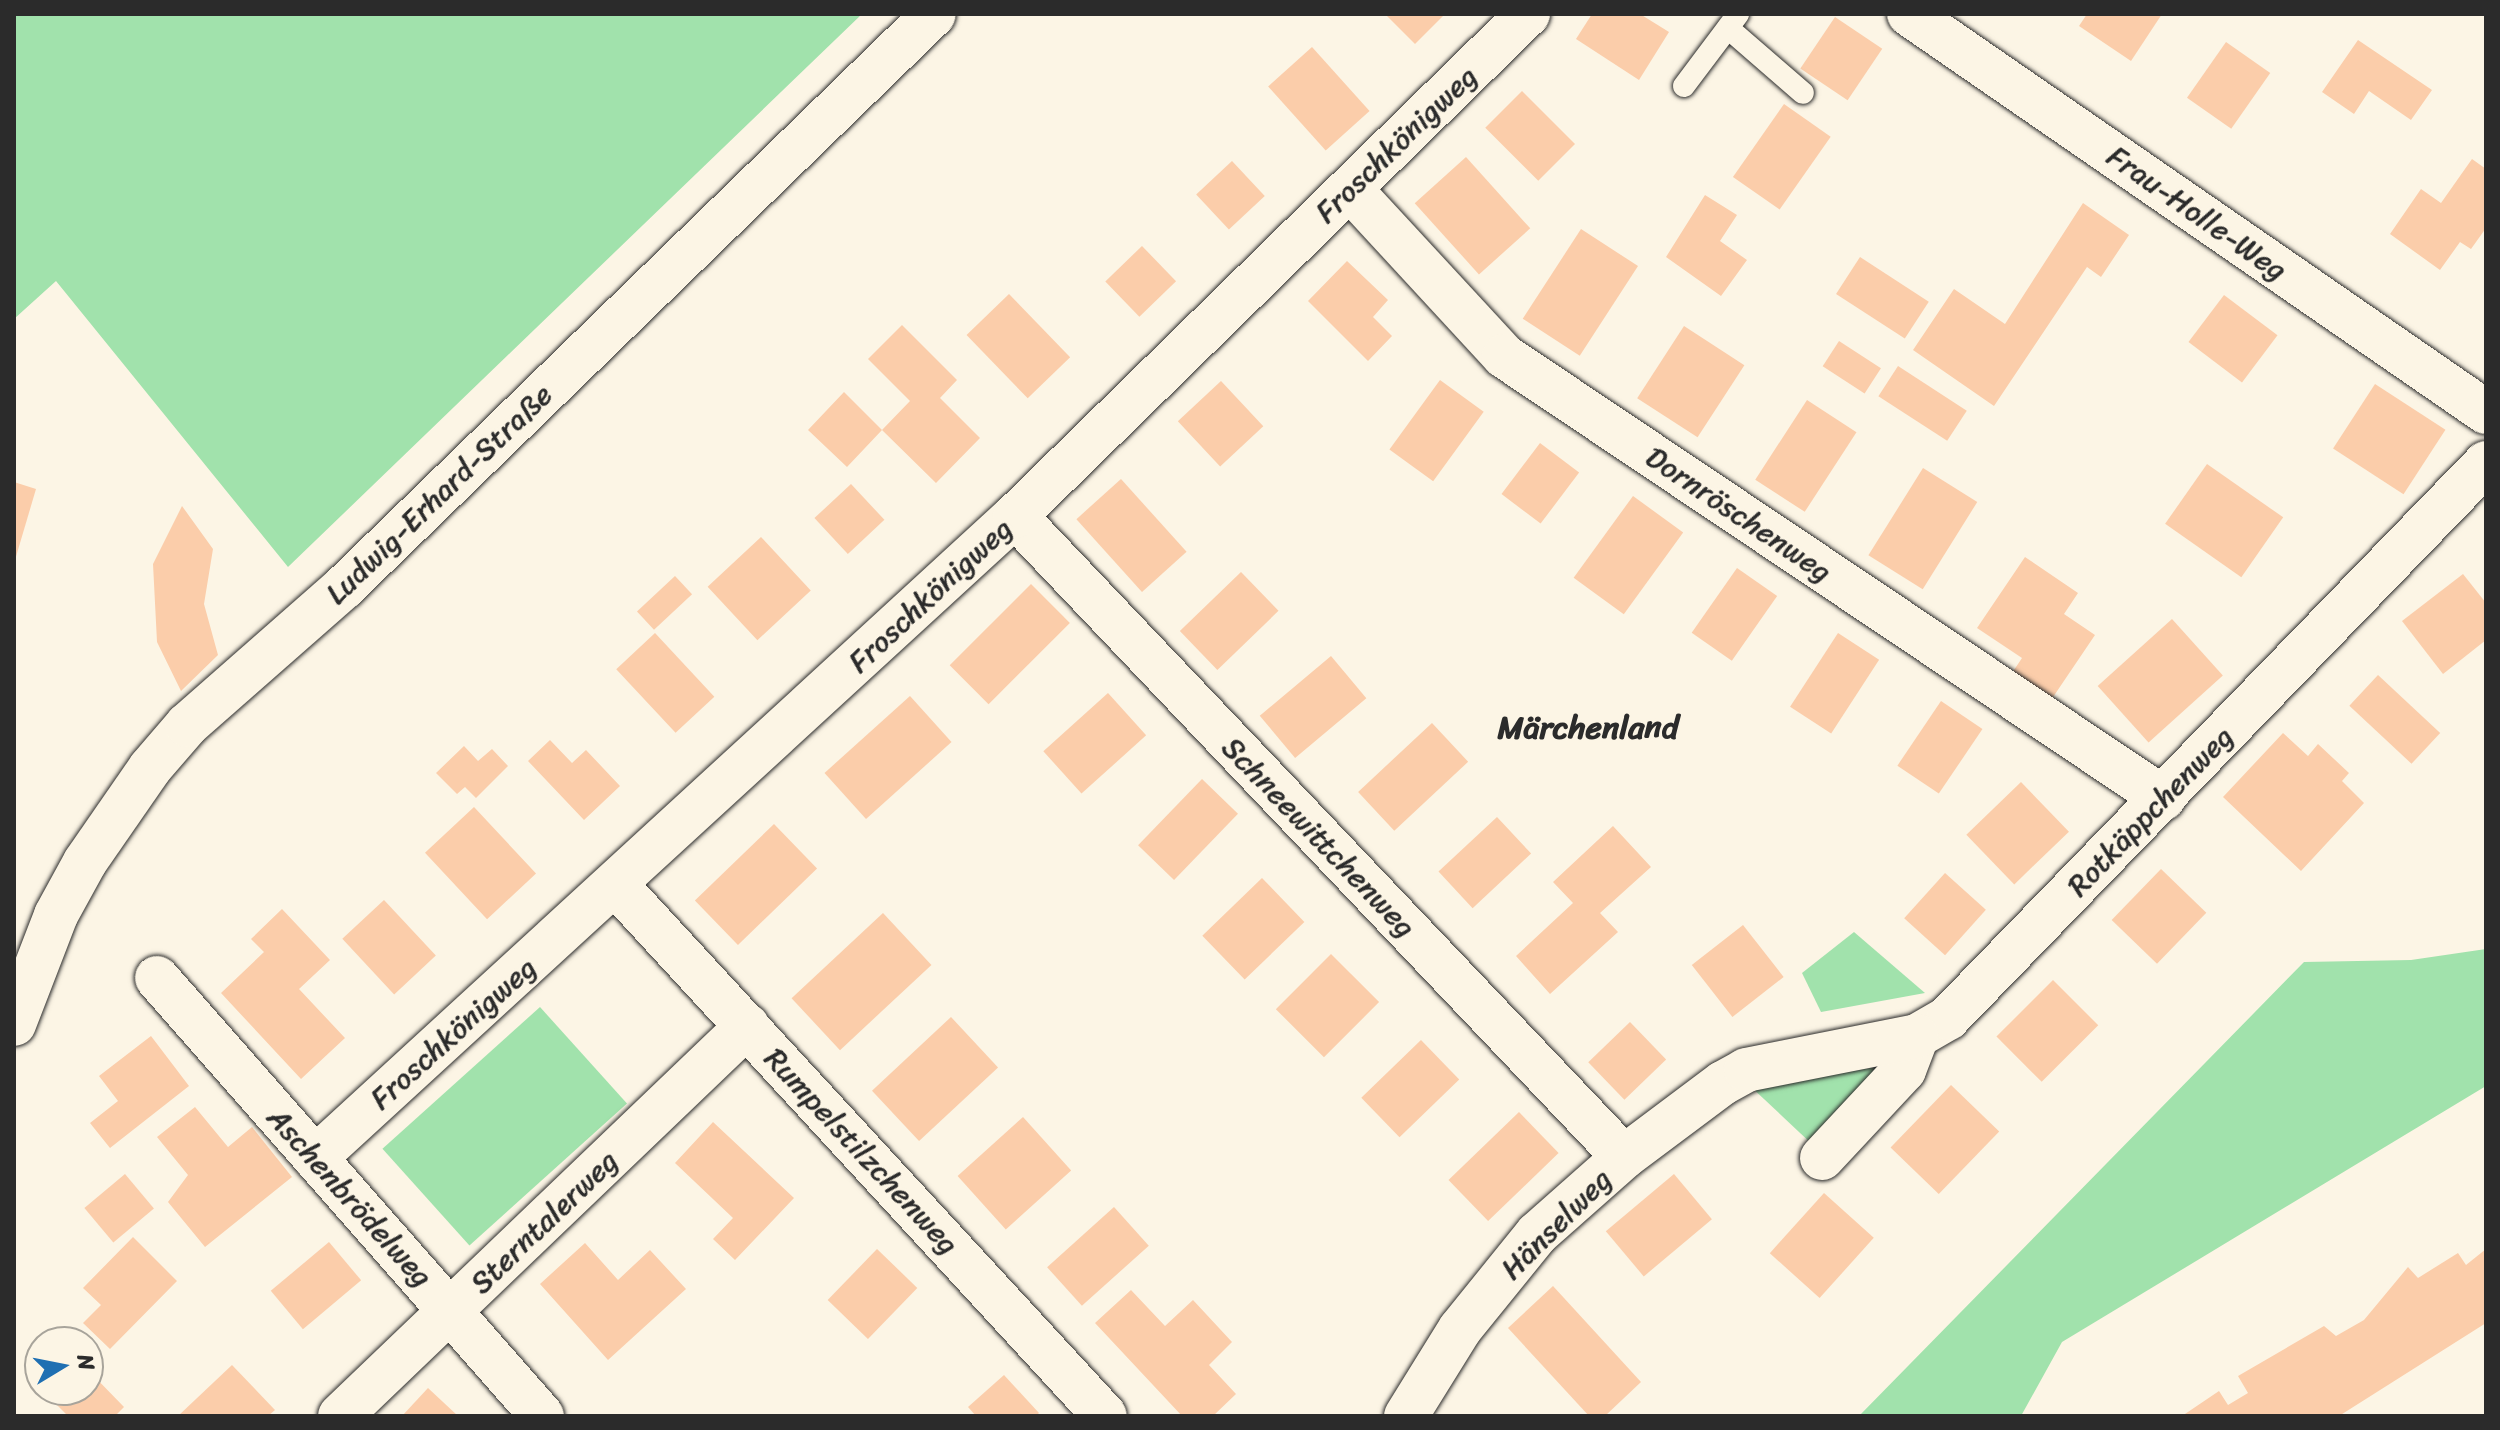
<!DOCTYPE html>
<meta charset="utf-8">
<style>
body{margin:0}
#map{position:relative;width:2500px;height:1430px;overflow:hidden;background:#fcf5e5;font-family:Sriracha,sans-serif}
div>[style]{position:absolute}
.green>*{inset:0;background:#a1e2ac;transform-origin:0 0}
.building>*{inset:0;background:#fbcdaa;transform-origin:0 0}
.roads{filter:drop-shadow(0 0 2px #2b2b2b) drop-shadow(0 0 2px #2b2b2b)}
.lane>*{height:22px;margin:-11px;padding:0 11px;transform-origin:11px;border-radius:11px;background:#fcf5e5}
.street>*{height:44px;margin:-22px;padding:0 22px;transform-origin:22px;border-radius:22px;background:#fcf5e5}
.secondary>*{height:44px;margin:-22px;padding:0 22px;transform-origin:22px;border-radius:22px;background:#fcf5e5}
span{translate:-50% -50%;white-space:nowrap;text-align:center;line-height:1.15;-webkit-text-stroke:6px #fcf5e5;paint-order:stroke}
.street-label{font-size:30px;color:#2b2b2b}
.neighbourhood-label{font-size:32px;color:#2b2b2b;font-weight:700}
.frame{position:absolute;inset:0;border:16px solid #2b2b2b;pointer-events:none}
.north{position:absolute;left:24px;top:1326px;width:80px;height:80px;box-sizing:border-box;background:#fcf5e5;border:2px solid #a8a49b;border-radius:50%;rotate:80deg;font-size:22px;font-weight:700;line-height:32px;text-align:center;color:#2b2b2b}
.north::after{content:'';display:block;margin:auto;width:28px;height:36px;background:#1f6fb2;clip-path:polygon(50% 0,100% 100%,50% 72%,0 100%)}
</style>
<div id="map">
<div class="green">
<i style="clip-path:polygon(14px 14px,862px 14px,288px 567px,56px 281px,14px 319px)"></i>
<i style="clip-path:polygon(1854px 932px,1925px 993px,1821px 1012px,1802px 973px)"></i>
<i style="clip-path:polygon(2486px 949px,2486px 1086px,2062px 1342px,2021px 1416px,1859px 1416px,2304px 962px,2411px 960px)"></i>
<i style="left:540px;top:1007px;width:130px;height:212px;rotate:48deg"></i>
<i style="clip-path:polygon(1886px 1066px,1815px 1147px,1749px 1085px,1788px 1079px)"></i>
</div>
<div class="building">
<i style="clip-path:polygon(1385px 14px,1445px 14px,1415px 44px)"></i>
<i style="clip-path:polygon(1592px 14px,1640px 14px,1669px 32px,1639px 80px,1576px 39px)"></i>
<i style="clip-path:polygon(2087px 14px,2162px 14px,2131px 61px,2079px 26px)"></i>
<i style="left:1835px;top:17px;width:57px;height:62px;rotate:34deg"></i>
<i style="clip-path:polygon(2358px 40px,2432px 90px,2411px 120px,2369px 91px,2354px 114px,2322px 92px)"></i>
<i style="left:2226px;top:42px;width:54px;height:68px;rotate:35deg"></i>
<i style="left:1312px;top:47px;width:86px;height:59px;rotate:48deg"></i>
<i style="left:1522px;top:91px;width:75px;height:52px;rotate:45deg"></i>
<i style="left:1784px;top:104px;width:57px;height:89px;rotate:35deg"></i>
<i style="left:1466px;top:157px;width:96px;height:69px;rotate:48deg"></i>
<i style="clip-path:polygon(2472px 159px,2486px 169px,2486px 228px,2471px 249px,2460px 242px,2440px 270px,2390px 234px,2421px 189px,2441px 203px)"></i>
<i style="left:1232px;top:161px;width:48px;height:49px;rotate:47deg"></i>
<i style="clip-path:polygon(1705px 195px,1737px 215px,1720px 241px,1747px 260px,1721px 296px,1666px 257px)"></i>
<i style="clip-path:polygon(2083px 203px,2129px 235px,2101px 277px,2087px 267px,1994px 406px,1913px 350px,1954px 289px,2005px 324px)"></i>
<i style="left:1581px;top:229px;width:68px;height:107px;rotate:33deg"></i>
<i style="left:1142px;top:246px;width:49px;height:51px;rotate:46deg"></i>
<i style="left:1860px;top:257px;width:82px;height:44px;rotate:33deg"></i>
<i style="clip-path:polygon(1347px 261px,1388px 300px,1373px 317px,1392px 336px,1368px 361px,1308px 301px)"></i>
<i style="left:1009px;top:294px;width:88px;height:59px;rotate:46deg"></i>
<i style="left:2224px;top:295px;width:67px;height:59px;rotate:37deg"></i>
<i style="clip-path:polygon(902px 325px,957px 380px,940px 398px,980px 438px,936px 483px,882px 430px,847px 467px,808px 430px,844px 392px,882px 430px,910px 401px,868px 359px)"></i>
<i style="left:1684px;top:326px;width:72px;height:86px;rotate:33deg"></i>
<i style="left:1839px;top:341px;width:50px;height:30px;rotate:33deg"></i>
<i style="left:1898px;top:366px;width:82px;height:36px;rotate:33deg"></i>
<i style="left:1440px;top:380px;width:54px;height:86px;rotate:36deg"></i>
<i style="left:1221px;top:381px;width:62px;height:59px;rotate:47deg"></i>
<i style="left:2375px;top:384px;width:84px;height:77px;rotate:33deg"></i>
<i style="left:1807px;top:400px;width:59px;height:95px;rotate:33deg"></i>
<i style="left:1540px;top:443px;width:49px;height:64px;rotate:37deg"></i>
<i style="left:2207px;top:464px;width:93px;height:73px;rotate:35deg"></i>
<i style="left:1923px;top:468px;width:64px;height:103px;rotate:32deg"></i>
<i style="left:1121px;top:479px;width:98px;height:60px;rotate:48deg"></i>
<i style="clip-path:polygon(14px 482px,36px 489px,15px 560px,14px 560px)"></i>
<i style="left:851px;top:484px;width:49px;height:50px;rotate:47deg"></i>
<i style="left:1633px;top:496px;width:62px;height:101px;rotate:36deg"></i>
<i style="clip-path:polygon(182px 506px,213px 549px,204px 604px,218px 655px,181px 691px,157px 642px,153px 564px)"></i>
<i style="left:761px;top:537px;width:73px;height:73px;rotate:47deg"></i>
<i style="clip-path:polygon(2025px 557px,2078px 593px,2064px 614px,2095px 635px,2047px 706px,2008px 679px,2022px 658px,1977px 628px)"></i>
<i style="left:1737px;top:568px;width:49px;height:79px;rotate:35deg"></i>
<i style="left:1241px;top:572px;width:54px;height:85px;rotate:46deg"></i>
<i style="clip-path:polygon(2463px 574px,2486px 603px,2486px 640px,2443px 674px,2402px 621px)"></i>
<i style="left:675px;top:576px;width:25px;height:52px;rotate:47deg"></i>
<i style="left:1031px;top:584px;width:55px;height:115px;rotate:45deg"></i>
<i style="left:2172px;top:619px;width:76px;height:100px;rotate:48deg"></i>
<i style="left:655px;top:633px;width:87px;height:53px;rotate:47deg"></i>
<i style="left:1838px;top:633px;width:49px;height:88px;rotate:33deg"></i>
<i style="left:1331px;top:656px;width:55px;height:93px;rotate:50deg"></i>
<i style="left:2378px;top:675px;width:85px;height:42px;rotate:43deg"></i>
<i style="left:1108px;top:693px;width:57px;height:87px;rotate:48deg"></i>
<i style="left:910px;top:696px;width:62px;height:115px;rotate:48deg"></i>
<i style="left:1941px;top:701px;width:50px;height:78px;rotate:34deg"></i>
<i style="left:1432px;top:723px;width:53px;height:101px;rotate:47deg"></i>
<i style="clip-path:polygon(2283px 733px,2308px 756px,2318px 744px,2349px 773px,2342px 781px,2364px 803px,2301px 871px,2223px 797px)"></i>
<i style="clip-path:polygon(550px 740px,572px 763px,586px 750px,620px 786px,584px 820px,528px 761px)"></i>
<i style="clip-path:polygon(464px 746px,478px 761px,492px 749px,508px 766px,476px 798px,465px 787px,457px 794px,436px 773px)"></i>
<i style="left:1202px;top:779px;width:50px;height:92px;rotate:44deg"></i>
<i style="left:2021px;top:782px;width:69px;height:76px;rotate:46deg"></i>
<i style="left:474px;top:807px;width:91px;height:67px;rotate:47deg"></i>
<i style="left:1497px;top:817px;width:50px;height:80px;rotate:47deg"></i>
<i style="left:774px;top:824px;width:62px;height:110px;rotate:46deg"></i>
<i style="clip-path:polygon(1613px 826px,1651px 867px,1600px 913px,1618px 932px,1550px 994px,1516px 956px,1573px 903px,1553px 882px)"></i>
<i style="left:2161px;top:869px;width:63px;height:71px;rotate:44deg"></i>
<i style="left:1945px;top:873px;width:55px;height:61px;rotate:42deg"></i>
<i style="left:1262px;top:878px;width:61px;height:83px;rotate:46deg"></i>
<i style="left:384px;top:900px;width:76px;height:57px;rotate:47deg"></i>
<i style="clip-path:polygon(282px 909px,330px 960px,299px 989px,345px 1038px,301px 1079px,221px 993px,264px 952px,251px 939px)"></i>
<i style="left:883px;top:913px;width:71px;height:125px;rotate:47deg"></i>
<i style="left:1743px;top:925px;width:66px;height:65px;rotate:52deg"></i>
<i style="left:1331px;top:954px;width:68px;height:78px;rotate:45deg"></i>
<i style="left:2053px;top:980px;width:64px;height:80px;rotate:45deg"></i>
<i style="left:951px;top:1017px;width:69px;height:108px;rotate:47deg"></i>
<i style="left:1630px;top:1022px;width:52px;height:58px;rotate:46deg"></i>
<i style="clip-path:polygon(151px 1036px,189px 1086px,110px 1148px,90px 1123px,118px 1101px,99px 1076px)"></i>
<i style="left:1421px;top:1040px;width:55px;height:83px;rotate:46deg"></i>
<i style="left:1951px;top:1085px;width:67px;height:87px;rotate:44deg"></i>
<i style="clip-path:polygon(195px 1107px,228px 1147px,252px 1127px,292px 1177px,205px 1247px,168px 1202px,188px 1175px,157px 1137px)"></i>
<i style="left:1519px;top:1112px;width:57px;height:98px;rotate:46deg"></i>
<i style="left:1023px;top:1117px;width:72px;height:88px;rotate:48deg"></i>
<i style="clip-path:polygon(713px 1122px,794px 1198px,735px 1260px,713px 1239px,733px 1218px,675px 1163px)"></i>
<i style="left:125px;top:1174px;width:45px;height:53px;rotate:50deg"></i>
<i style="left:1674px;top:1174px;width:59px;height:89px;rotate:50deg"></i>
<i style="left:1824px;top:1193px;width:67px;height:81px;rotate:42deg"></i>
<i style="left:1114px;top:1207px;width:52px;height:90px;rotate:48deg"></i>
<i style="clip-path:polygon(133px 1237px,177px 1281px,110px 1349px,83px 1323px,101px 1305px,83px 1288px)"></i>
<i style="left:329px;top:1242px;width:50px;height:76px;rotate:50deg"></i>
<i style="clip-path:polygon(585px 1243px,618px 1280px,650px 1250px,686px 1289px,608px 1360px,540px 1284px)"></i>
<i style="left:877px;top:1249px;width:56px;height:71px;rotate:44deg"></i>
<i style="clip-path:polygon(2486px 1249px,2486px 1323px,2339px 1416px,2182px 1416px,2219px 1391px,2228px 1405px,2248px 1393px,2238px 1376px,2324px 1326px,2336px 1336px,2364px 1320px,2408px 1267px,2418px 1278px,2458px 1253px,2466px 1265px)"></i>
<i style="clip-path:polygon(1553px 1286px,1641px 1382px,1605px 1416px,1589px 1416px,1508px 1328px)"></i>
<i style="clip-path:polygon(1131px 1290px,1165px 1326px,1193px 1300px,1232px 1342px,1209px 1365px,1236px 1394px,1213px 1416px,1182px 1416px,1095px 1323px)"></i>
<i style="clip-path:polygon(232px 1365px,275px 1410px,268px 1416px,178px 1416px)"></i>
<i style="clip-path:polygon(88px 1370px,124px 1407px,115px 1416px,68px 1416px,56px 1404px,70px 1390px,88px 1390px)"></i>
<i style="clip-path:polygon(1004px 1375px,1039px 1413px,1036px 1416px,976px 1416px,968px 1407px)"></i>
<i style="clip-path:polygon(428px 1388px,458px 1416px,402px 1416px)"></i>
</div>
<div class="roads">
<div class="lane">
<i style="left:1728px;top:28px;width:99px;rotate:40.9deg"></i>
<i style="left:1684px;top:86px;width:90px;rotate:-53.1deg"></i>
</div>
<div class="street">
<i style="left:1909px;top:14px;width:701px;rotate:34.6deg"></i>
<i style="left:1350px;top:189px;width:227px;rotate:47.3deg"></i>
<i style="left:1504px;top:356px;width:794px;rotate:33.85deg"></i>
<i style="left:1015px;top:516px;width:884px;rotate:46.47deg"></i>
<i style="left:617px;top:886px;width:720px;rotate:47.36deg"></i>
<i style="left:157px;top:978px;width:583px;rotate:48.68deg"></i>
<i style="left:315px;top:1158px;width:950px;rotate:-42.53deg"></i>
<i style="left:1015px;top:516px;width:718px;rotate:-44.38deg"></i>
<i style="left:1822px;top:1158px;width:120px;rotate:-47deg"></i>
<i style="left:1904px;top:1070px;width:36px;rotate:-69deg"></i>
<i style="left:1917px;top:1036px;width:36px;rotate:-30deg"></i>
<i style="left:1948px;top:1018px;width:773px;rotate:-45.89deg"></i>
<i style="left:340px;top:1416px;width:564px;rotate:-43.78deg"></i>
<i style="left:1406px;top:1416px;width:102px;rotate:-58.2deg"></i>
<i style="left:1460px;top:1329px;width:122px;rotate:-51deg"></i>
<i style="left:1537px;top:1234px;width:116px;rotate:-41.5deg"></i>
<i style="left:1624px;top:1157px;width:124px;rotate:-36.8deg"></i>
<i style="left:1723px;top:1083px;width:26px;rotate:-29deg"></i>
<i style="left:1746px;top:1070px;width:174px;rotate:-11.2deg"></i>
</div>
<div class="secondary">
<i style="left:14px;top:1024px;width:117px;rotate:-68.9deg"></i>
<i style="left:56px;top:915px;width:60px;rotate:-61.3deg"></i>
<i style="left:85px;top:862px;width:114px;rotate:-55.3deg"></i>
<i style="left:150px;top:768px;width:57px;rotate:-49.3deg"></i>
<i style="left:187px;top:725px;width:209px;rotate:-41.3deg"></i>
<i style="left:344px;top:587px;width:822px;rotate:-44.16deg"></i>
</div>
</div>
<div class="street-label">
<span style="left:1396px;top:144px;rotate:-44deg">Froschkönigweg</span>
<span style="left:2197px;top:213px;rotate:35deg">Frau-Holle-Weg</span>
<span style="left:439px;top:494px;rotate:-44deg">Ludwig-Erhard-Straße</span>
<span style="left:1739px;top:514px;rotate:34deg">Dornröschenweg</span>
<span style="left:930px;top:595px;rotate:-43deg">Froschkönigweg</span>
<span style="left:2150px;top:811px;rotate:-46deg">Rotkäppchenweg</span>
<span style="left:1319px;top:837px;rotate:46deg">Schneewittchenweg</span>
<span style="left:453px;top:1033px;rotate:-42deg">Froschkönigweg</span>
<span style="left:862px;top:1151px;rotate:47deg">Rumpelstilzchenweg</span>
<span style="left:350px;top:1197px;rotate:48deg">Aschenbrödelweg</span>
<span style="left:544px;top:1222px;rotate:-44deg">Sterntalerweg</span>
<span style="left:1556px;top:1224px;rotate:-45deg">Hänselweg</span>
</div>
<div class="neighbourhood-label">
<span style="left:1588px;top:728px">Märchenland</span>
</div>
<div class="frame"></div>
<div class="north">N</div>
</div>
